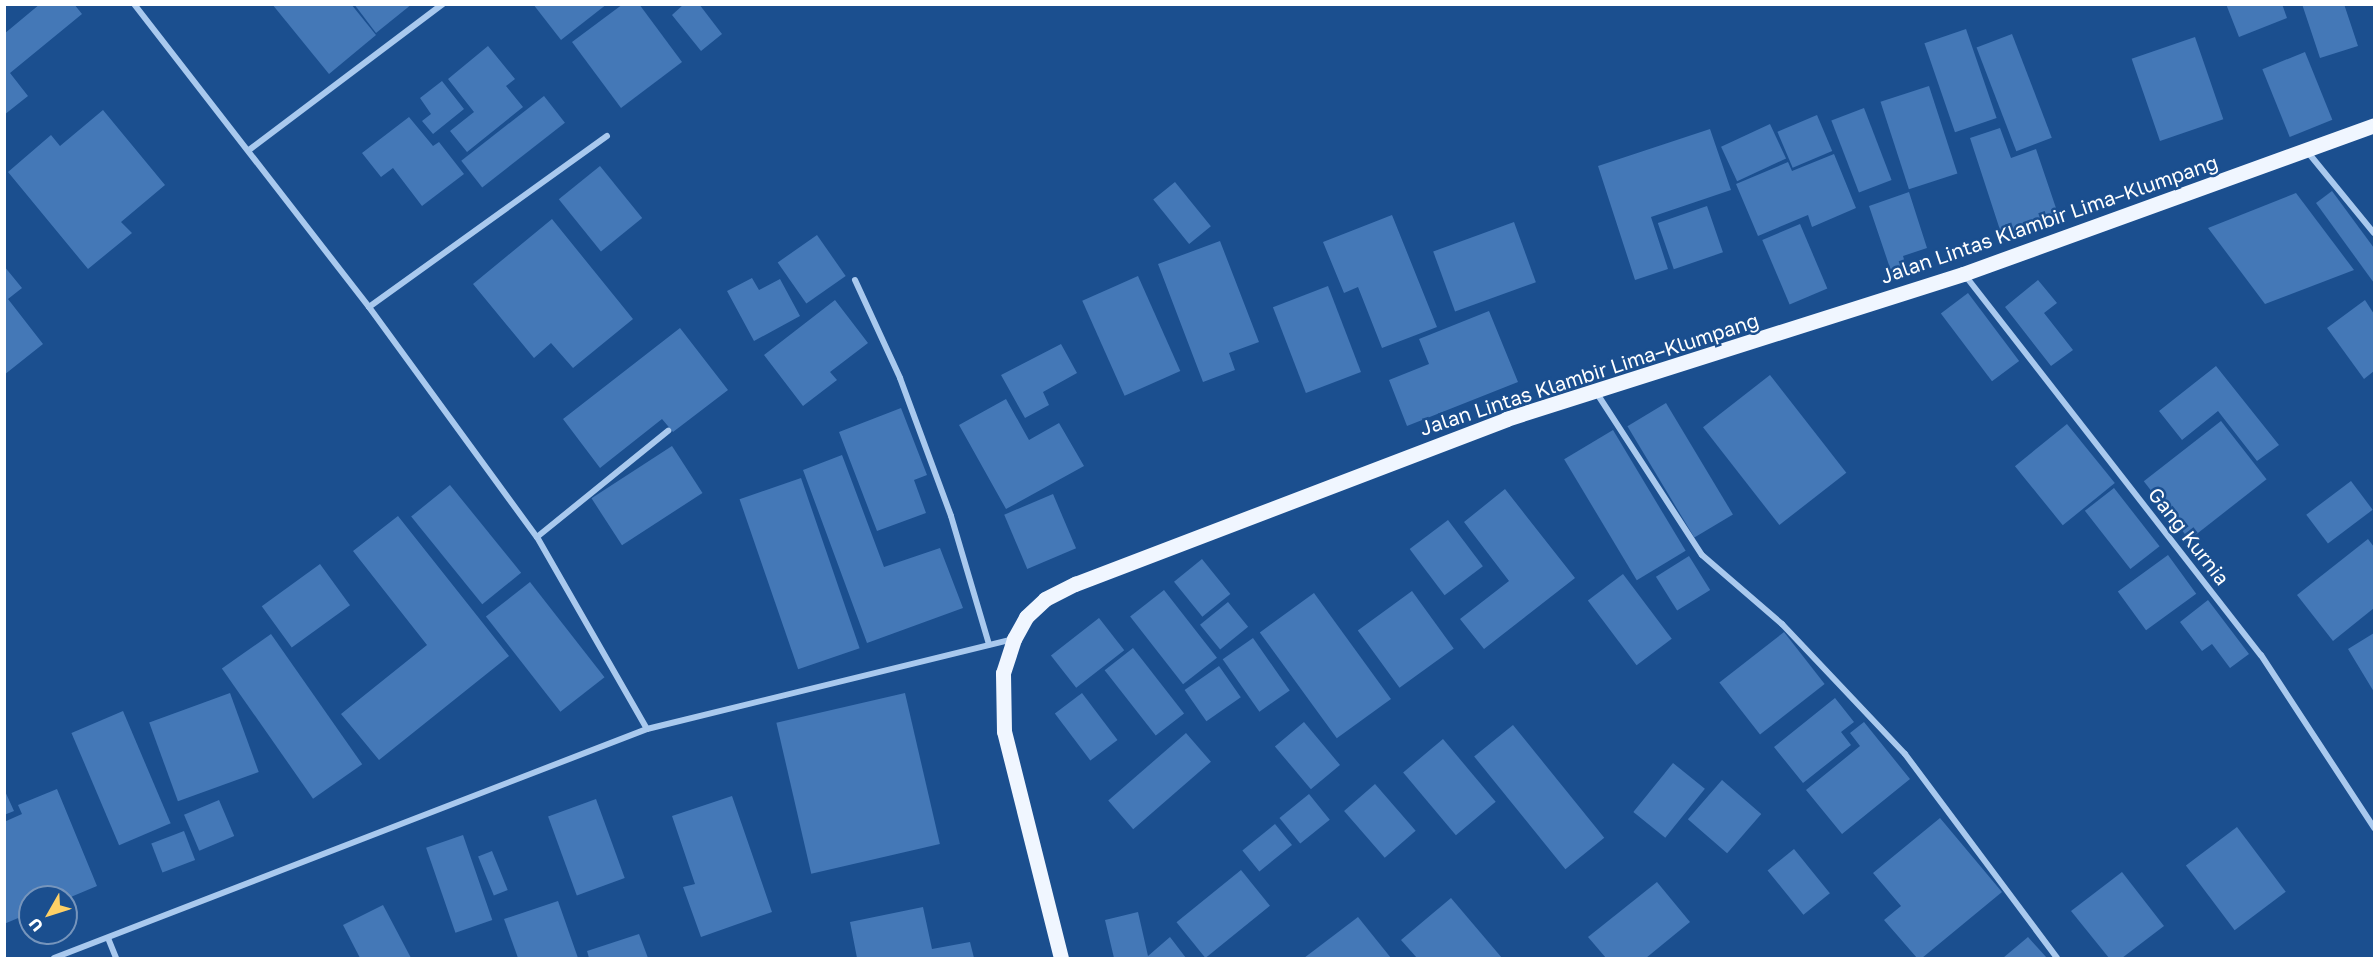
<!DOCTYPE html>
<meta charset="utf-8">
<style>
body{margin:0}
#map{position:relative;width:2379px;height:963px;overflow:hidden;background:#1b4f8f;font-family:"Golos Text",sans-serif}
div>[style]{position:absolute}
.building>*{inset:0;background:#4478b7;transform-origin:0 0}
.street>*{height:6px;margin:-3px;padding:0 3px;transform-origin:3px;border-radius:3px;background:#a9c9ee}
.primary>*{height:15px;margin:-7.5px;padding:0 7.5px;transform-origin:7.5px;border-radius:7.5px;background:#f0f6ff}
span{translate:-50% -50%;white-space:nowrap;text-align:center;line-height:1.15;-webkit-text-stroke:5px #1b4f8f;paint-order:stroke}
.street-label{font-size:20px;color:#fff}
.frame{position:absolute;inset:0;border:6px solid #fff;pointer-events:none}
.north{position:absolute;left:18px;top:885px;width:60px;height:60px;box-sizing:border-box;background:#1b4f8f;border:2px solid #7695bc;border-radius:50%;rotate:231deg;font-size:16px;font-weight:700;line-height:24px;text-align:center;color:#fff}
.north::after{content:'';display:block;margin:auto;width:21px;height:27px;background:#ffd166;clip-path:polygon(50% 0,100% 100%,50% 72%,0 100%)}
</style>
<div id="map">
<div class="building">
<i style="clip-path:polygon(40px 4px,74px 4px,82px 14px,10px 73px,28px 96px,4px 115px,4px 34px)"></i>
<i style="clip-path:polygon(272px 4px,351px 4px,376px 35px,329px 74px)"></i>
<i style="clip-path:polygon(354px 4px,412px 4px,376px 33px)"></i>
<i style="clip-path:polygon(533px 4px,607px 4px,561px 40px)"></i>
<i style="clip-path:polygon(623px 4px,639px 4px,682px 62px,621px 108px,572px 42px)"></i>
<i style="clip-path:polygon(684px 4px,699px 4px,722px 34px,701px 51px,672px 15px)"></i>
<i style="clip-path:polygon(2226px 4px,2282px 4px,2287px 18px,2239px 37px)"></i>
<i style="clip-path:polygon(2302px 4px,2344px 4px,2358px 46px,2320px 58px)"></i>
<i style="left:1966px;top:29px;width:94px;height:44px;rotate:71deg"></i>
<i style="left:2012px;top:34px;width:111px;height:38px;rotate:69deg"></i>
<i style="left:2195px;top:37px;width:87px;height:67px;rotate:71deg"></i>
<i style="clip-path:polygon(488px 46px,515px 79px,506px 86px,523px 107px,467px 152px,450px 131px,474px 112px,448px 79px)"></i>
<i style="left:2305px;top:52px;width:73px;height:46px;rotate:68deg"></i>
<i style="clip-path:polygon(442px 81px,464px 109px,433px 134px,422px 121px,431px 114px,420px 98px)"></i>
<i style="left:1929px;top:86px;width:92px;height:51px;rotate:72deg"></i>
<i style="left:544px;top:96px;width:34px;height:105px;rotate:52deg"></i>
<i style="left:1864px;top:108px;width:77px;height:35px;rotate:69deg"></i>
<i style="clip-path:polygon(103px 110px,165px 185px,121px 222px,132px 233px,88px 269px,8px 172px,51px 135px,60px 146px)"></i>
<i style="left:1817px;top:115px;width:39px;height:43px;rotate:67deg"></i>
<i style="clip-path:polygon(409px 117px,433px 146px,439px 142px,464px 174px,422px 206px,393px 168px,381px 177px,362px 153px)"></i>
<i style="left:1770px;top:124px;width:38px;height:54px;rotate:65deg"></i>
<i style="clip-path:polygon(2000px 128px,2011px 158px,2036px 149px,2058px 214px,2001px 233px,1970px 138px)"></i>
<i style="clip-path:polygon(1710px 129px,1731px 190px,1651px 217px,1668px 269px,1635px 280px,1598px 166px)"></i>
<i style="clip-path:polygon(1834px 154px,1856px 208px,1812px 227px,1808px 215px,1758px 236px,1736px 184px,1788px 162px,1792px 171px)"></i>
<i style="left:600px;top:166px;width:67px;height:53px;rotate:51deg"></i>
<i style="left:1175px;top:182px;width:57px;height:28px;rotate:51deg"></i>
<i style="clip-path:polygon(2332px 191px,2374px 248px,2374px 283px,2316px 203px)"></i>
<i style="clip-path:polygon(1909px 192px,1927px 248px,1903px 256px,1906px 266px,1891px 271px,1869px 206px)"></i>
<i style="clip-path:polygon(2296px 193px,2354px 270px,2265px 304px,2208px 228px)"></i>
<i style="left:1707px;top:206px;width:49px;height:52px;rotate:71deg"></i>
<i style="clip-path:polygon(1392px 215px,1437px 327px,1382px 348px,1358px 287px,1344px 293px,1323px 242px)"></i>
<i style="clip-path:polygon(552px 219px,633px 319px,573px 368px,551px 343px,534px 358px,473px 284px)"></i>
<i style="left:1514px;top:222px;width:64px;height:86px;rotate:70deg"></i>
<i style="left:1800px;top:224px;width:70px;height:41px;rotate:67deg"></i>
<i style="left:817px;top:235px;width:50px;height:48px;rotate:55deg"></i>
<i style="clip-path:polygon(1220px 241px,1259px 342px,1229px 353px,1235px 370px,1203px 382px,1158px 264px)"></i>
<i style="clip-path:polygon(4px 266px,22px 288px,8px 299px,43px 344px,4px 375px)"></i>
<i style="left:1138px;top:276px;width:104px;height:61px;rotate:66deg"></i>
<i style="clip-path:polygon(752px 278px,759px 290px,780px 279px,800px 316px,754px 341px,727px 291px)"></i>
<i style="clip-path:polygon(2038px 280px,2057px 303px,2044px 313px,2073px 350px,2051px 366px,2005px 307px)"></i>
<i style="left:1328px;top:286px;width:92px;height:59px;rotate:69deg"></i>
<i style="left:1968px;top:293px;width:85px;height:34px;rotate:53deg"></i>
<i style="clip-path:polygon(835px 300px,868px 343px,830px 372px,837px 380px,803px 406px,764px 355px)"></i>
<i style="clip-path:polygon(2365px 300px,2374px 314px,2374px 371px,2364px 379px,2327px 328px)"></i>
<i style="clip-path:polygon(1489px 311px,1518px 382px,1407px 426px,1389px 380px,1429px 364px,1419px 339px)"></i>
<i style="clip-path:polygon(680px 328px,728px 390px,673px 432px,662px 419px,600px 468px,563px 419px)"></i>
<i style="clip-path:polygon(1061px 344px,1077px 373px,1043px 392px,1049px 405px,1025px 418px,1001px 375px)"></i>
<i style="clip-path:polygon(2216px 366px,2279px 445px,2257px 461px,2218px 411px,2182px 440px,2159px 411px)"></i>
<i style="left:1770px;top:375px;width:124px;height:85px;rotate:52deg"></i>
<i style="clip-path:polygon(1006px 399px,1029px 440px,1059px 423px,1084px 466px,1006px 509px,959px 425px)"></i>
<i style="left:1666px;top:403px;width:130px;height:45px;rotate:59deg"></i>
<i style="clip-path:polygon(901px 408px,927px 475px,914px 480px,926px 513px,877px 531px,839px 432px)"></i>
<i style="left:2221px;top:421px;width:74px;height:98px;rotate:52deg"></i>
<i style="left:2067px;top:424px;width:76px;height:67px;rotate:51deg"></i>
<i style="left:1613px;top:430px;width:141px;height:57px;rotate:59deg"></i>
<i style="left:672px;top:446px;width:56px;height:96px;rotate:57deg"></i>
<i style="clip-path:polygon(842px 455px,884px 567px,940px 548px,963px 608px,867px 643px,803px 470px)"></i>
<i style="left:801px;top:478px;width:180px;height:65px;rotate:71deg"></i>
<i style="left:2351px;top:481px;width:36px;height:56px;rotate:53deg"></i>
<i style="left:450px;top:485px;width:113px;height:50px;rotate:51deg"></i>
<i style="left:2114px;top:488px;width:74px;height:37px;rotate:52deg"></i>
<i style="clip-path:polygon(1505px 489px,1575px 578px,1484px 649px,1460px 619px,1509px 581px,1464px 522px)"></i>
<i style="left:1053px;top:494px;width:59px;height:53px;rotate:67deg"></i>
<i style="clip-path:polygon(398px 516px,509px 656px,379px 760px,341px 714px,427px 645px,353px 551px)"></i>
<i style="left:1448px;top:520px;width:58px;height:48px;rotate:53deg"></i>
<i style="clip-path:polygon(2368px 539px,2374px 547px,2374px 608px,2333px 641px,2297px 595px)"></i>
<i style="left:2168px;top:555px;width:48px;height:62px;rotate:54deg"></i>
<i style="left:1689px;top:556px;width:40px;height:39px;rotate:58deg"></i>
<i style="left:1202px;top:559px;width:45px;height:36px;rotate:51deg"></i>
<i style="left:320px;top:564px;width:51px;height:72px;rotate:54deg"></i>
<i style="left:1623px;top:574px;width:81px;height:44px;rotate:53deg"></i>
<i style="left:530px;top:582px;width:121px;height:56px;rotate:52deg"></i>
<i style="left:1164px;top:590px;width:86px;height:43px;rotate:52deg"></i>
<i style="left:1412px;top:591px;width:71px;height:67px;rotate:54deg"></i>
<i style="left:1314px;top:593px;width:131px;height:67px;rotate:54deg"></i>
<i style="clip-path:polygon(2208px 600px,2249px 654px,2230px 668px,2212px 644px,2202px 651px,2180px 622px)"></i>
<i style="left:1228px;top:602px;width:32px;height:36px;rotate:51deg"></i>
<i style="left:1099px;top:618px;width:41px;height:61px;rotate:52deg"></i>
<i style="left:1784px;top:632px;width:66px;height:82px;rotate:52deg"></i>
<i style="clip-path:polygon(2374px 633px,2374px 692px,2348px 649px)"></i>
<i style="left:271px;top:634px;width:159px;height:60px;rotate:55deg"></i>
<i style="left:1253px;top:638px;width:64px;height:37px;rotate:55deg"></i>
<i style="left:1133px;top:648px;width:83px;height:36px;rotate:52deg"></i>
<i style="left:1219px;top:666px;width:38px;height:42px;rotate:55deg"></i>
<i style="left:230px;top:693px;width:84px;height:86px;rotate:70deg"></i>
<i style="left:905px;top:693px;width:155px;height:132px;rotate:77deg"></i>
<i style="left:1082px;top:693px;width:59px;height:34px;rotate:53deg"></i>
<i style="clip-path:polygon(1835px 698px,1854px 722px,1841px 732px,1851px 745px,1803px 783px,1774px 747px)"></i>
<i style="left:123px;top:711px;width:122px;height:56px;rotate:67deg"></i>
<i style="left:1304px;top:722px;width:56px;height:38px;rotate:50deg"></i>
<i style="clip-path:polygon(1864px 722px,1910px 779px,1842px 834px,1806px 790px,1860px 746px,1850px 733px)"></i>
<i style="left:1513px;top:725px;width:145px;height:50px;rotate:51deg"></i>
<i style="left:1186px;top:733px;width:38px;height:103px;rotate:49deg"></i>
<i style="left:1443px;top:739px;width:82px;height:52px;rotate:50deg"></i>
<i style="left:1673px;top:763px;width:41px;height:63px;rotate:39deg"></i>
<i style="left:1722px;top:780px;width:52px;height:52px;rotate:41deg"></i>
<i style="left:1375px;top:784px;width:62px;height:41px;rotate:49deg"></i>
<i style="clip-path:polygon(4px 789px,14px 811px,4px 815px)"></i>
<i style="clip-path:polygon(57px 789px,97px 886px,66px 899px,30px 897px,30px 913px,4px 924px,4px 822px,22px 814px,18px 805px)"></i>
<i style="left:1309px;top:794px;width:33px;height:38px;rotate:51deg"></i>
<i style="clip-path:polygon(732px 796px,772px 912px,701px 937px,683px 887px,695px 884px,672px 816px)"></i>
<i style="left:596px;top:799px;width:84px;height:51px;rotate:70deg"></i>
<i style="left:219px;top:800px;width:39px;height:38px;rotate:67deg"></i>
<i style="clip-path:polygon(1940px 818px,2002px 892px,1922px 958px,1917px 958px,1884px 920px,1901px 906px,1873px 873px)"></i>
<i style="left:1275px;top:824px;width:27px;height:42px;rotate:51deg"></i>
<i style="left:2237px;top:827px;width:81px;height:64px;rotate:53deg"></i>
<i style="left:184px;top:831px;width:31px;height:35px;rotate:69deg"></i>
<i style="left:463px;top:835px;width:90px;height:39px;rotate:71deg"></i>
<i style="left:1794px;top:849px;width:57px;height:34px;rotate:51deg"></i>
<i style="left:492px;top:851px;width:42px;height:15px;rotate:68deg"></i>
<i style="left:1241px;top:870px;width:46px;height:83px;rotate:51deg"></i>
<i style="clip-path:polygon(2122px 872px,2164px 926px,2122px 958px,2109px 958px,2071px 911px)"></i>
<i style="clip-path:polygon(1657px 882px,1690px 922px,1646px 958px,1606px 958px,1588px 937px)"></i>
<i style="clip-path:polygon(1451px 898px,1502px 958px,1417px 958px,1401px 940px)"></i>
<i style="clip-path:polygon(558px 901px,578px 958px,518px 958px,504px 919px)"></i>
<i style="clip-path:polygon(383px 905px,411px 958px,360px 958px,343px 925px)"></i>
<i style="clip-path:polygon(923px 907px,932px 949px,970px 942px,974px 958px,857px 958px,850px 922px)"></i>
<i style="clip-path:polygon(1138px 912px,1148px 956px,1170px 937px,1186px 958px,1114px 958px,1105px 920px)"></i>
<i style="clip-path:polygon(1358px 917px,1391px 958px,1304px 958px)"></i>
<i style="clip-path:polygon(639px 934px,648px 958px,589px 958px,587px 951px)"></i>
<i style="clip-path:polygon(2028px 937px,2047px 958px,2003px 958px)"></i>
</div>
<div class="street">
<i style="left:134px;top:4px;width:383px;rotate:52.2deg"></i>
<i style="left:369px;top:307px;width:285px;rotate:53.9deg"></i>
<i style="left:537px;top:537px;width:221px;rotate:60.2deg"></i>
<i style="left:249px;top:150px;width:243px;rotate:-37deg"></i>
<i style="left:2306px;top:150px;width:107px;rotate:50.7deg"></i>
<i style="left:1964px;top:274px;width:483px;rotate:52.1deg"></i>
<i style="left:2261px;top:655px;width:207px;rotate:56.8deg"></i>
<i style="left:855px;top:280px;width:108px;rotate:65.3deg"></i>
<i style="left:900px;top:378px;width:147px;rotate:69.7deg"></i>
<i style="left:951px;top:516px;width:134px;rotate:73.5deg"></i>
<i style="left:369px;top:307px;width:293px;rotate:-35.7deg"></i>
<i style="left:1596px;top:392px;width:194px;rotate:57deg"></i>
<i style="left:1702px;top:555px;width:106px;rotate:40.8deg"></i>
<i style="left:1782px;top:624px;width:179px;rotate:46.6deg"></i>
<i style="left:1905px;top:754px;width:254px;rotate:53.3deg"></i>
<i style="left:537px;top:537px;width:169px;rotate:-39deg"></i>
<i style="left:108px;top:938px;width:22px;rotate:68deg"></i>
<i style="left:54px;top:958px;width:636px;rotate:-21.12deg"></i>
<i style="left:647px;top:729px;width:377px;rotate:-13.8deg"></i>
</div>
<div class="primary">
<i style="left:1061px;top:958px;width:234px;rotate:-104.1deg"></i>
<i style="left:1004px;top:731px;width:58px;rotate:-91deg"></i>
<i style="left:1003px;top:673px;width:36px;rotate:-72deg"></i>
<i style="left:1014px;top:639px;width:25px;rotate:-61deg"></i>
<i style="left:1026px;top:617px;width:26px;rotate:-43deg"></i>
<i style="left:1045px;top:599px;width:34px;rotate:-27deg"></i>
<i style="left:1075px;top:584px;width:462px;rotate:-20.9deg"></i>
<i style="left:1506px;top:419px;width:479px;rotate:-17.6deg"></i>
<i style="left:1963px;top:274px;width:437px;rotate:-19.9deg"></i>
</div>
<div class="street-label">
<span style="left:2049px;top:219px;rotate:-19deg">Jalan Lintas Klambir Lima–Klumpang</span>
<span style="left:1589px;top:374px;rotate:-18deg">Jalan Lintas Klambir Lima–Klumpang</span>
<span style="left:2189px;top:536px;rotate:52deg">Gang Kurnia</span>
</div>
<div class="frame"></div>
<div class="north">U</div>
</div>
